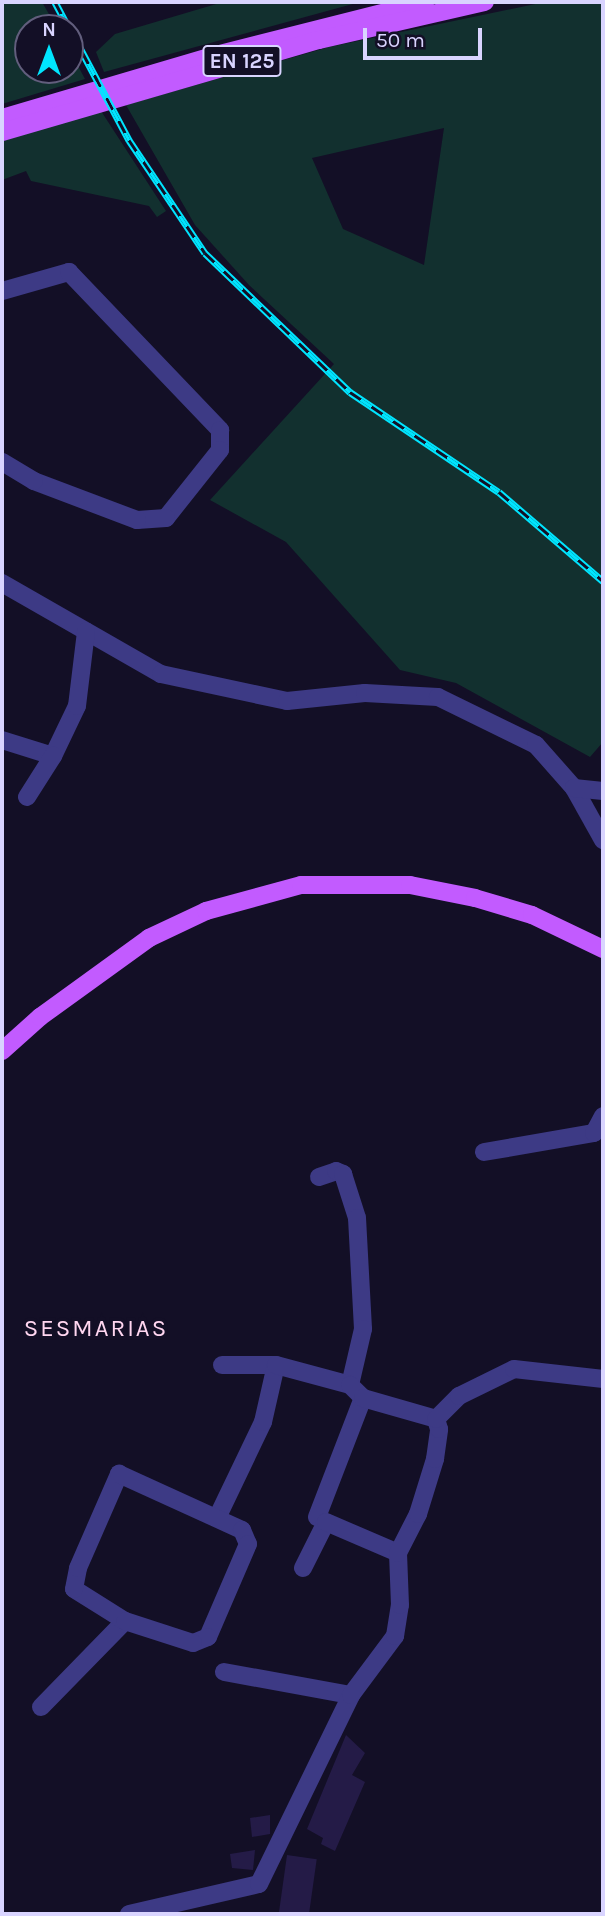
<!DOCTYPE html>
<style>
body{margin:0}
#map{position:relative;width:605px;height:1916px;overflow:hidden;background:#130f26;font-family:Karla,sans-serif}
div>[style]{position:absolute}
.green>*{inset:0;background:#12302f}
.building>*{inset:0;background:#241b47;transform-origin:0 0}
.minor>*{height:18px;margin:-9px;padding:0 9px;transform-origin:9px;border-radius:9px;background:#3d3a85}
.major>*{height:18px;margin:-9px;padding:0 9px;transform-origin:9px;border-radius:9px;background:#c25bff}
.rail>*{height:7px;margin-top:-3.5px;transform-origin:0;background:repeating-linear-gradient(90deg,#130f26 0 13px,#00e5ff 0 26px);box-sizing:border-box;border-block:2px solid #00e5ff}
span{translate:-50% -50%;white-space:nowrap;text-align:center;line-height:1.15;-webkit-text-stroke:7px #130f26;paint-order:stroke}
.shield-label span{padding:2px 5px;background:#130f26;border:2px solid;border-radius:5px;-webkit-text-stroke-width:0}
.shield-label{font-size:21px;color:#d9d4ff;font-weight:700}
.neighbourhood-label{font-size:24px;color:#ffd6f0;letter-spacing:2px}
.frame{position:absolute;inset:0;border:4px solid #d9d4ff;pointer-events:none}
.north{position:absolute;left:14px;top:14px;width:70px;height:70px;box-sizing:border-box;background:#130f26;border:2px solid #625e7d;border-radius:50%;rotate:0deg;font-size:19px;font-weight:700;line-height:28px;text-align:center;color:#d9d4ff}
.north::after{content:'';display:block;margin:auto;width:24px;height:32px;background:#00e5ff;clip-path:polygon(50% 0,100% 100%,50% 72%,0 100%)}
.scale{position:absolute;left:363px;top:28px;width:119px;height:32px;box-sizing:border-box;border:4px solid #d9d4ff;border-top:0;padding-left:9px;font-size:21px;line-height:24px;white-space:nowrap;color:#d9d4ff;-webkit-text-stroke:5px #130f26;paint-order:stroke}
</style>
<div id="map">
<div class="green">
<i style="clip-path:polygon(2px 2px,42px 2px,57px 28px,28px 28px,28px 70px,70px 70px,70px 51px,85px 79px,2px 104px)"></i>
<i style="clip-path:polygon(223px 2px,360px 2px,104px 72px,96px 52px,115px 34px)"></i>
<i style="clip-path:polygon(evenodd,545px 2px,603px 2px,603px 742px,590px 757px,456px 683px,400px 670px,286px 542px,210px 500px,334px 364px,249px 285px,195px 225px,126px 105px,329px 47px,545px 2px,444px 128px,424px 265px,343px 229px,312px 158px,444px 128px)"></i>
<i style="clip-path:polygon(101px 111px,166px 211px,157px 217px,149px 206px,31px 181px,26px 171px,2px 180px,2px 141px)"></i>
</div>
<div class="building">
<i style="clip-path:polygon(346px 1735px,365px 1753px,352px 1775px,365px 1782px,335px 1851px,321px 1844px,323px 1838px,307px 1829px)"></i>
<i style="clip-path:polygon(270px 1815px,270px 1834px,252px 1837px,250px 1818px)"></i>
<i style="clip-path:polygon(255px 1850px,253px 1870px,232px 1868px,230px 1854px)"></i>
<i style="left:287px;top:1855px;width:30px;height:59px;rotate:8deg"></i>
</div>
<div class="minor">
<i style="left:2px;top:291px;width:70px;rotate:-15.8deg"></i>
<i style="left:69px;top:272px;width:219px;rotate:46.3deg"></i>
<i style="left:220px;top:430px;width:20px;rotate:90deg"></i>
<i style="left:220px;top:450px;width:87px;rotate:128.5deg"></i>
<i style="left:166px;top:518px;width:29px;rotate:176deg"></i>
<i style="left:137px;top:520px;width:110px;rotate:-159.3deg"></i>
<i style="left:34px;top:481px;width:37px;rotate:-149deg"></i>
<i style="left:2px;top:583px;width:183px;rotate:29.8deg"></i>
<i style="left:161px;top:674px;width:129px;rotate:12.1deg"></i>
<i style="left:287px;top:701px;width:78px;rotate:-5.9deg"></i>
<i style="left:365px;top:693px;width:73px;rotate:3.1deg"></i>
<i style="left:438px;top:697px;width:109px;rotate:26.1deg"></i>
<i style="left:536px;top:745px;width:57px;rotate:48.5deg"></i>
<i style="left:574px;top:788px;width:60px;rotate:60.9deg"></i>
<i style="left:2px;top:740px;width:53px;rotate:17.4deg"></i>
<i style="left:53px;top:756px;width:55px;rotate:-64.4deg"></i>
<i style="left:77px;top:706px;width:75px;rotate:-83.1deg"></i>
<i style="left:574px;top:788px;width:29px;rotate:6deg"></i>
<i style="left:27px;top:797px;width:49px;rotate:-57.6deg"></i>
<i style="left:484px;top:1152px;width:112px;rotate:-9.8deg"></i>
<i style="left:594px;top:1133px;width:19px;rotate:-62deg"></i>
<i style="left:319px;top:1177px;width:18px;rotate:-19deg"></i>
<i style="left:336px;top:1171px;width:8px;rotate:23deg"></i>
<i style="left:343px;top:1174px;width:46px;rotate:72.3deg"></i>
<i style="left:357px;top:1218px;width:111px;rotate:86.9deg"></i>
<i style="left:363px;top:1329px;width:57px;rotate:103.1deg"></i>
<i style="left:222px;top:1365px;width:54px"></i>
<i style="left:317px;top:1517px;width:128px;rotate:-68.9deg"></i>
<i style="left:217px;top:1518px;width:106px;rotate:-64.4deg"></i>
<i style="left:263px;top:1422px;width:58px;rotate:-77.2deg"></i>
<i style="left:276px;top:1365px;width:77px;rotate:15.1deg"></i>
<i style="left:350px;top:1385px;width:18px;rotate:45deg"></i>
<i style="left:363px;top:1398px;width:76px;rotate:16deg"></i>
<i style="left:303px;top:1568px;width:51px;rotate:-63.4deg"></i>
<i style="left:326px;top:1522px;width:78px;rotate:23.3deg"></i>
<i style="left:224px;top:1672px;width:129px;rotate:10.3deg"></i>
<i style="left:41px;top:1707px;width:120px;rotate:-45.7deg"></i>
<i style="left:125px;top:1621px;width:60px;rotate:-147.9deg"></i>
<i style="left:74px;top:1589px;width:21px;rotate:-79deg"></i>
<i style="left:78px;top:1568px;width:103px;rotate:-66.4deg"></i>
<i style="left:119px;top:1474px;width:135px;rotate:24.5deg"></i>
<i style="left:242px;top:1530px;width:15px;rotate:67deg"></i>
<i style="left:248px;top:1544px;width:101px;rotate:113.3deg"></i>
<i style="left:208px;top:1637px;width:16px;rotate:158deg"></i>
<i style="left:193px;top:1643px;width:71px;rotate:-162.1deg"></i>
<i style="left:129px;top:1914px;width:133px;rotate:-13deg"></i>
<i style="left:259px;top:1884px;width:210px;rotate:-64deg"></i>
<i style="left:351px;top:1695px;width:74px;rotate:-53.3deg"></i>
<i style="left:395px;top:1636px;width:31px;rotate:-81deg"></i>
<i style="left:400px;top:1605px;width:52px;rotate:-92.2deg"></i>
<i style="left:398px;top:1553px;width:44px;rotate:-62.9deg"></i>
<i style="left:418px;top:1514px;width:58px;rotate:-72.8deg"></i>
<i style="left:435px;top:1459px;width:30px;rotate:-82deg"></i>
<i style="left:439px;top:1429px;width:10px;rotate:-107deg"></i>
<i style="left:436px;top:1419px;width:33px;rotate:-45deg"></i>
<i style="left:459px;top:1396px;width:61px;rotate:-26.1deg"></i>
<i style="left:514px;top:1369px;width:90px;rotate:6.4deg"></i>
</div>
<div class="major">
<i style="left:2px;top:118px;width:219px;rotate:-16.4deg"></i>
<i style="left:212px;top:56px;width:220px;rotate:-14.2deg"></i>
<i style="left:2px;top:132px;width:330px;rotate:-16.2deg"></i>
<i style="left:319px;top:40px;width:170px;rotate:-12.9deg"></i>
<i style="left:2px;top:1051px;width:51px;rotate:-41.8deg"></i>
<i style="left:40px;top:1017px;width:135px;rotate:-35.9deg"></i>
<i style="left:149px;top:938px;width:63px;rotate:-25.3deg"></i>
<i style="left:206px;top:911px;width:98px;rotate:-15.3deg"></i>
<i style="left:301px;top:885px;width:109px"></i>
<i style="left:410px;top:885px;width:66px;rotate:11.3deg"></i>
<i style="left:475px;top:898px;width:59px;rotate:16.6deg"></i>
<i style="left:532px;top:915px;width:79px;rotate:25.6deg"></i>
</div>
<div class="rail">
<i style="left:55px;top:2px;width:30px;rotate:62deg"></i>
<i style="left:70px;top:29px;width:126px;rotate:62deg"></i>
<i style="left:129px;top:140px;width:136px;rotate:56.1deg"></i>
<i style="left:205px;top:253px;width:201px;rotate:43.8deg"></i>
<i style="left:350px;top:392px;width:179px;rotate:33.9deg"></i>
<i style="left:499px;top:492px;width:137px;rotate:40.6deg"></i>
</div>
<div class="shield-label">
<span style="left:242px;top:61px">EN 125</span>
</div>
<div class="neighbourhood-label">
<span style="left:96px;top:1329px">SESMARIAS</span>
</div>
<div class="frame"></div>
<div class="north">N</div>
<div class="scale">50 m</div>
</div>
